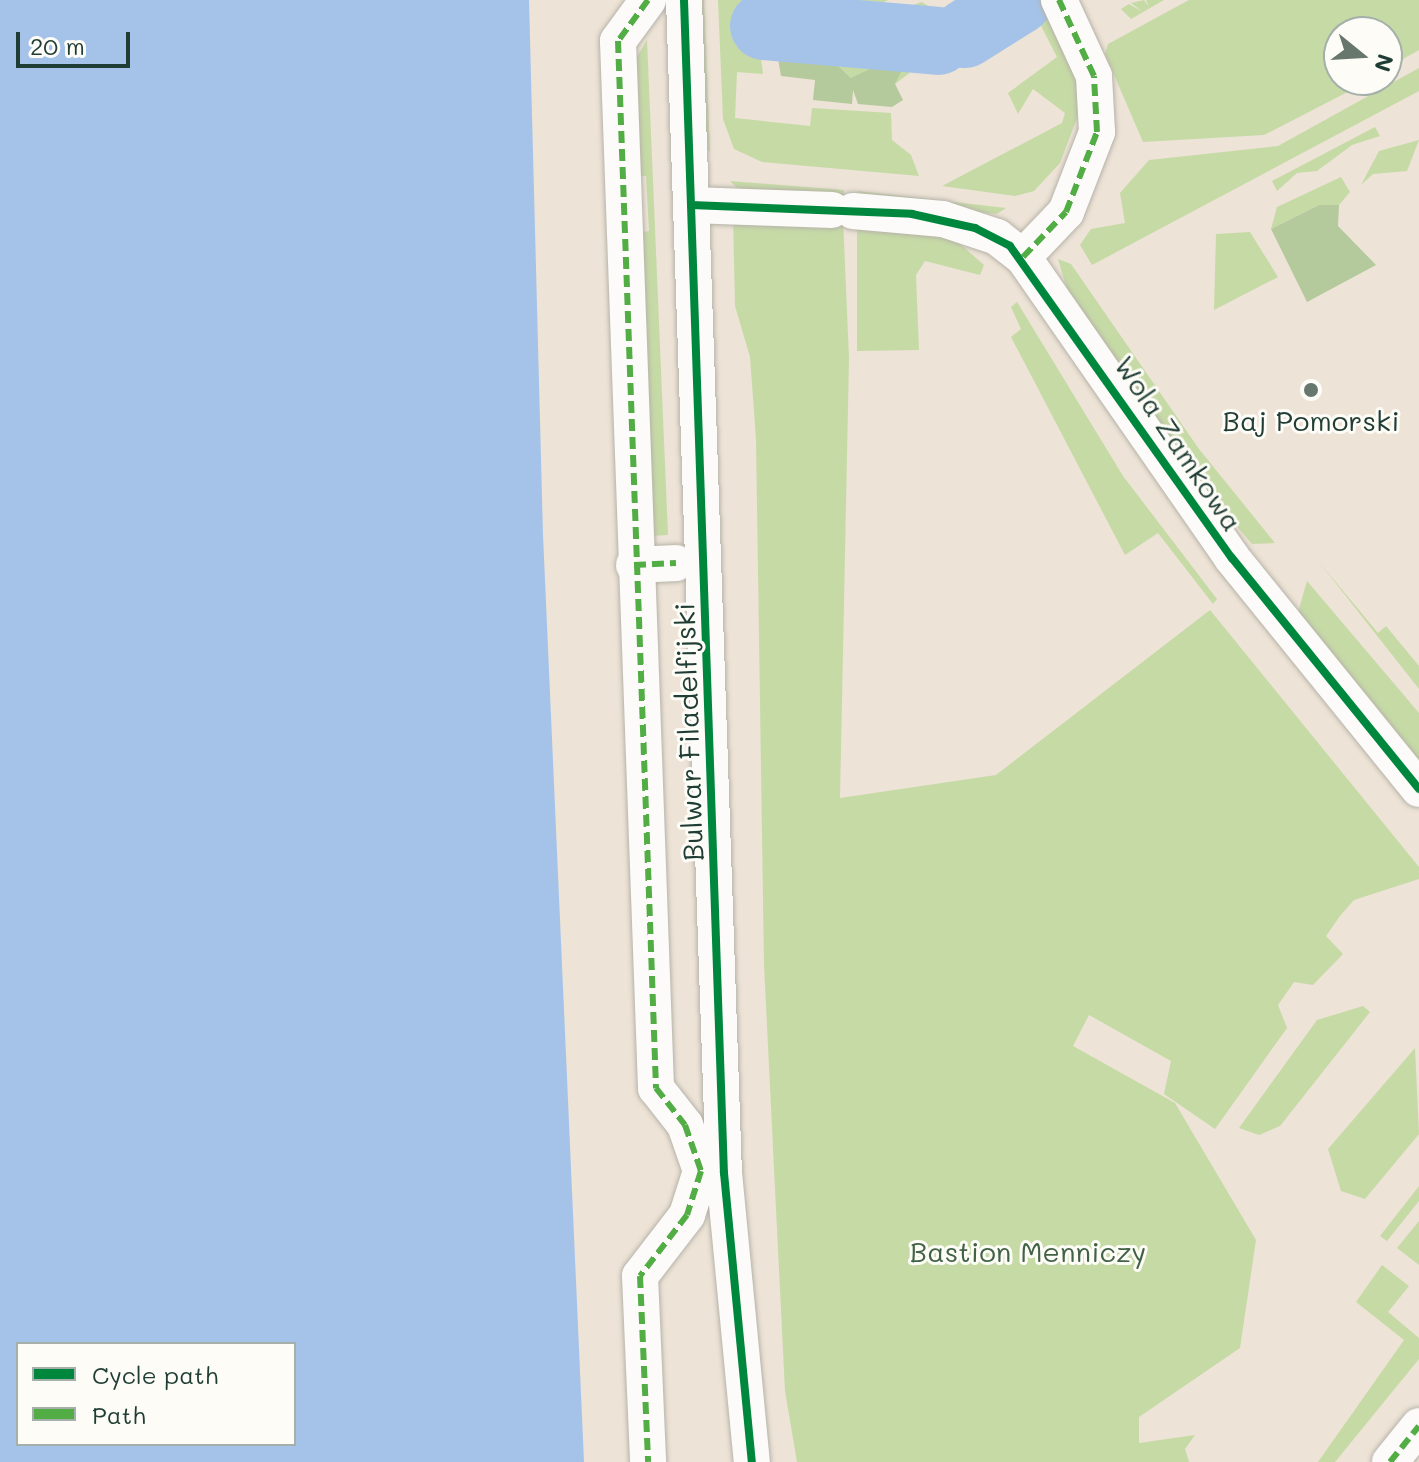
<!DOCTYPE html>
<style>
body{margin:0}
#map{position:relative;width:1419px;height:1462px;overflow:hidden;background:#ede3d6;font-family:Mali,sans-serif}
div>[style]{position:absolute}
.green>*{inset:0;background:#c6daa6}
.forest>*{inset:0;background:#b4c99c}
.water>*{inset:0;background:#a5c3e9}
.river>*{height:68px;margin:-34px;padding:0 34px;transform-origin:34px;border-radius:34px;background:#a5c3e9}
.roads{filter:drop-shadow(0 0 2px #b6b3a9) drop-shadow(0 0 2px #b6b3a9)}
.street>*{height:36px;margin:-18px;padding:0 18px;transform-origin:18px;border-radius:18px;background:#fcfbf9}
.quiet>*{height:6px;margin-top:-3px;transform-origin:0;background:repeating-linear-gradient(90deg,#52ad45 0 12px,transparent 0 18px)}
.cycleway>*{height:8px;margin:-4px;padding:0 4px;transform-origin:4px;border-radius:4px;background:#00873e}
.dots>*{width:22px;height:22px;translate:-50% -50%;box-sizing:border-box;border:4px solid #fdfcf7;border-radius:50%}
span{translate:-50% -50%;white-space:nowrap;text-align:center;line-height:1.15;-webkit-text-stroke:6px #fdfcf7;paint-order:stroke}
.poi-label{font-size:28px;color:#1f3d34}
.street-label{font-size:28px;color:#1f3d34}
.park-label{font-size:28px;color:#416246}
.legend{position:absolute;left:16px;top:1342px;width:280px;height:104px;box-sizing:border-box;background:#fdfcf7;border:2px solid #a4b0a9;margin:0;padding:10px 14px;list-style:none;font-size:24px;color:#1f3d34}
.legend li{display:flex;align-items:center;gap:16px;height:40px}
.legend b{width:40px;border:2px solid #a4b0a9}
.north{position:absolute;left:1323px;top:16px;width:80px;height:80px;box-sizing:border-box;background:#fdfcf7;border:2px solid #a4b0a9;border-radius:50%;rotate:108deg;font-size:22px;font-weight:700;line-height:32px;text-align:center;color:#1f3d34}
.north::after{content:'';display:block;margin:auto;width:28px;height:36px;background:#67776d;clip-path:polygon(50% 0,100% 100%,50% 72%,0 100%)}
.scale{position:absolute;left:16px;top:32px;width:114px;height:36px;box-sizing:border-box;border:4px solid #1f3d34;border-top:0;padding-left:10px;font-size:24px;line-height:28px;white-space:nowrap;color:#1f3d34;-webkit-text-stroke:6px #fdfcf7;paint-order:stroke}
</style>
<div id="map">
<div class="green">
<i style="clip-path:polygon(699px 0,704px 0,710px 151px,706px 150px)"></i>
<i style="clip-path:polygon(718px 0,753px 0,763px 74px,737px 72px,735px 118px,810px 126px,812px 108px,891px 113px,892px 140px,911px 155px,919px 176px,762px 162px,734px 149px,723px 119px)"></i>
<i style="clip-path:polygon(760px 0,888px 0,858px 16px)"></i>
<i style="clip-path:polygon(982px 0,1040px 0,1085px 97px,1060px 163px,1034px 191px,1015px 196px,942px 186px,1062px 123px,1065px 113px,1033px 89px,1018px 114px,1008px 93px,1057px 57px,1038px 20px,973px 57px,953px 60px,949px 54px)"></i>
<i style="clip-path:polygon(1144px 0,1149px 7px,1146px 0,1164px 0,1131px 19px,1121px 9px,1129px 4px,1143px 12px,1131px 3px)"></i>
<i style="clip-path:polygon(1189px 0,1419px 0,1419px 50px,1387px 68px,1387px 32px,1339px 32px,1339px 80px,1365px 83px,1264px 135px,1143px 142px,1105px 54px,1108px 44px)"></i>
<i style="clip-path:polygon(922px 2px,936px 11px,936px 30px,871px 19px)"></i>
<i style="clip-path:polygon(647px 40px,668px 535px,648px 536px,637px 233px,649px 231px,646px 176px,635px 176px,630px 68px)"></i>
<i style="clip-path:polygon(810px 40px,937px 52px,895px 84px,851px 78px)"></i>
<i style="clip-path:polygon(1419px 68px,1419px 91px,1092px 265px,1080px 245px,1091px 229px,1125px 223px,1120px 193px,1149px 160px,1278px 146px)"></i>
<i style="clip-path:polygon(1375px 127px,1380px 136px,1352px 145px,1317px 171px,1297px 173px,1277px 191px,1272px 181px)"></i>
<i style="clip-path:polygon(1419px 140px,1407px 171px,1373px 174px,1361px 185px,1379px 151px)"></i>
<i style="clip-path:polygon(1341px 177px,1350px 192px,1339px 205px,1319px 205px,1271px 229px,1277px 207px)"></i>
<i style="clip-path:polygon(730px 181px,844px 190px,843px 200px,744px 195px)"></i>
<i style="clip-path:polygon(858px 191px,1006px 208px,997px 214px,858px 201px)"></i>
<i style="clip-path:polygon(733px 216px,843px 218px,849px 358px,840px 798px,996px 775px,1210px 610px,1419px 867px,1419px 879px,1354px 900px,1340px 916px,1326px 936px,1343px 954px,1313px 985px,1294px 982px,1278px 1005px,1287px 1028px,1215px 1129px,1164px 1094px,1171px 1061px,1089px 1015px,1073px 1046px,1175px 1103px,1256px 1240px,1240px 1348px,1139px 1417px,1139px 1443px,1195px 1435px,1185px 1449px,1189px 1462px,797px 1462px,785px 1391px,764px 965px,756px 439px,750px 357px,735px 306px)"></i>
<i style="clip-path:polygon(857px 218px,950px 235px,984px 265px,980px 275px,925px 261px,916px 275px,919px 350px,857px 351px)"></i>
<i style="clip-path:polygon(1250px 232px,1278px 277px,1214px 310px,1216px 234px)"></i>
<i style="clip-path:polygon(1058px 259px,1071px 264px,1199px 449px,1275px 543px,1252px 544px,1197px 480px,1068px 293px)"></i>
<i style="clip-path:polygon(1017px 302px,1123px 476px,1217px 599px,1213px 604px,1158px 533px,1125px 555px,1011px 337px,1021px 329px,1011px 307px)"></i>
<i style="clip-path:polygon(1319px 562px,1378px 633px,1386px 626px,1419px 666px,1419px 689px)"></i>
<i style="clip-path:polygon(1307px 581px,1419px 713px,1419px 768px,1297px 616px)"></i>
<i style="clip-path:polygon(1363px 1006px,1370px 1012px,1280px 1126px,1259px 1135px,1239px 1128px,1317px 1020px)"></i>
<i style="clip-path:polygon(1415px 1048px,1419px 1134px,1365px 1199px,1341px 1191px,1328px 1149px)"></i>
<i style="clip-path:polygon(1419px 1186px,1419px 1201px,1387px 1241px,1380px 1236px)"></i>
<i style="clip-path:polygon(1419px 1221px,1419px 1265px,1397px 1248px)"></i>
<i style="clip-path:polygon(1382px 1265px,1409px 1286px,1388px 1312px,1419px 1338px,1419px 1359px,1335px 1462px,1318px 1462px,1404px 1340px,1356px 1302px)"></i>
</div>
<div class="forest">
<i style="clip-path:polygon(774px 34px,810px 40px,851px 78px,895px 57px,905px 64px,895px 84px,903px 100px,892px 107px,858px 104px,853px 90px,852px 104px,813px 100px,815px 80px,781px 76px)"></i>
<i style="clip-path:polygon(1319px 205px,1339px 205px,1338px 226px,1376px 265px,1307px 302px,1271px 229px)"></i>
</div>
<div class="water">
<i style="clip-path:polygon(evenodd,0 0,529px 0,543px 535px,584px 1462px,0 1462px,0 0,18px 1344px,294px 1344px,294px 1444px,18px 1444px,18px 1344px)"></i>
</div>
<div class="river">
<i style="left:764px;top:26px;width:175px;rotate:4.9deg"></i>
<i style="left:965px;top:34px;width:64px;rotate:-32.2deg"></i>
</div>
<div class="roads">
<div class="street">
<i style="left:648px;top:0;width:51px;rotate:126.2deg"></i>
<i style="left:618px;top:41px;width:1048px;rotate:87.92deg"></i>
<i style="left:656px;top:1088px;width:47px;rotate:51.9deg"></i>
<i style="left:685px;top:1125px;width:49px;rotate:70.8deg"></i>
<i style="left:701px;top:1171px;width:46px;rotate:107.7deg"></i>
<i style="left:687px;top:1215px;width:77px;rotate:127.6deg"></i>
<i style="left:640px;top:1276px;width:186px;rotate:87.5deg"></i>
<i style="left:684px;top:0;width:1174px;rotate:88.05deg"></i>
<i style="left:724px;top:1173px;width:290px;rotate:84.5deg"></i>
<i style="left:691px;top:205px;width:141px;rotate:2deg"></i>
<i style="left:853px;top:211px;width:90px;rotate:5.1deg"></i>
<i style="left:943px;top:219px;width:57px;rotate:18.4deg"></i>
<i style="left:997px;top:237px;width:33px;rotate:38deg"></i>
<i style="left:1023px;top:257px;width:366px;rotate:55.2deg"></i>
<i style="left:1232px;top:558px;width:297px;rotate:51deg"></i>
<i style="left:1023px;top:257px;width:62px;rotate:-46.3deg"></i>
<i style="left:1066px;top:212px;width:86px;rotate:-68.8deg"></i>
<i style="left:1097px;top:132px;width:56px;rotate:-93.1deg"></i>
<i style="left:1094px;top:76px;width:84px;rotate:-114.7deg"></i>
<i style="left:634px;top:565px;width:42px;rotate:-2.7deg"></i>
<i style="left:1390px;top:1462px;width:46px;rotate:-51.1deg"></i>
</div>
</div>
<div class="quiet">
<i style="left:648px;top:0;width:51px;rotate:126.2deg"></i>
<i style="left:618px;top:41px;width:1048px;rotate:87.92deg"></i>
<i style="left:656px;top:1088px;width:47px;rotate:51.9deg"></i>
<i style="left:685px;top:1125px;width:49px;rotate:70.8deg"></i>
<i style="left:701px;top:1171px;width:46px;rotate:107.7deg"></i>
<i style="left:687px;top:1215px;width:77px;rotate:127.6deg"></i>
<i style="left:640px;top:1276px;width:186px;rotate:87.5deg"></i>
<i style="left:1023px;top:257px;width:62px;rotate:-46.3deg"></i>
<i style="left:1066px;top:212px;width:86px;rotate:-68.8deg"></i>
<i style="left:1097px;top:132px;width:56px;rotate:-93.1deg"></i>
<i style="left:1094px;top:76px;width:84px;rotate:-114.7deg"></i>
<i style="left:634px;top:565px;width:42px;rotate:-2.7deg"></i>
<i style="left:1390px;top:1462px;width:46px;rotate:-51.1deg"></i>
</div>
<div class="cycleway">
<i style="left:684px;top:0;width:1174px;rotate:88.05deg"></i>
<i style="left:724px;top:1173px;width:290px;rotate:84.5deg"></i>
<i style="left:691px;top:205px;width:221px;rotate:2.3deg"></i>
<i style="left:912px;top:214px;width:65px;rotate:12.5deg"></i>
<i style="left:975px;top:228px;width:39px;rotate:27deg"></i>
<i style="left:1010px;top:246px;width:383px;rotate:54.6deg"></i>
<i style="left:1232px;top:558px;width:297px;rotate:51deg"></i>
</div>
<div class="dots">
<i style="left:1311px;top:390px;background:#67776d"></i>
</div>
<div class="poi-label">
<span style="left:1311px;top:420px">Baj Pomorski</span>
</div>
<div class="street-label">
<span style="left:1179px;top:443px;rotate:56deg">Wola Zamkowa</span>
<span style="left:688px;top:732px;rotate:-92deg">Bulwar Filadelfijski</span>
</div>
<div class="park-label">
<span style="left:1028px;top:1251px">Bastion Menniczy</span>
</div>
<ul class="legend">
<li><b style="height:10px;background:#00873e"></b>Cycle path</li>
<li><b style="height:10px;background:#52ad45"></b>Path</li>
</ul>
<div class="north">N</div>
<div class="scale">20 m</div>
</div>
